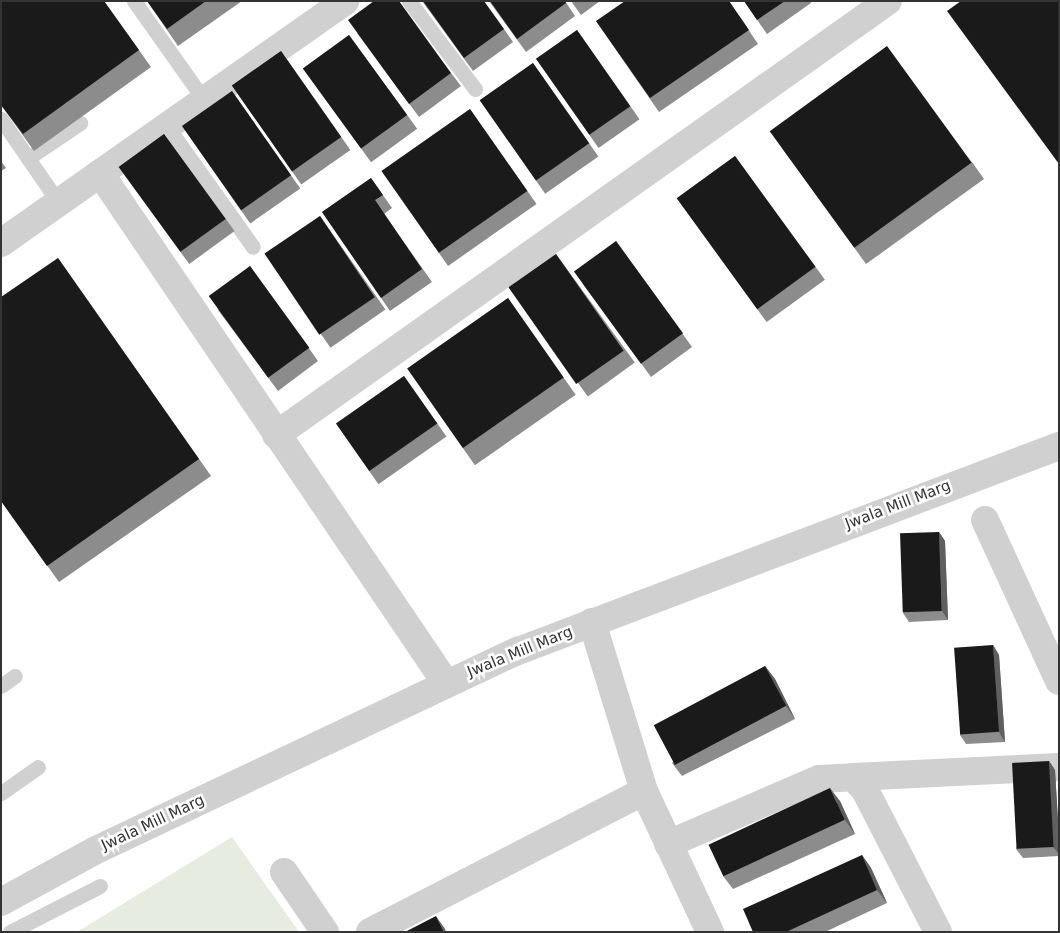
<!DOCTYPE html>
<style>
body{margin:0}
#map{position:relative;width:1060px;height:933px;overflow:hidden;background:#fff;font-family:"DejaVu Sans",sans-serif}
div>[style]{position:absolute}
.green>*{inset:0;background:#e6ecdf}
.service>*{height:15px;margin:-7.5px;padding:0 7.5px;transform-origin:7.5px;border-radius:7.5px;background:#d0d0d0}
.minor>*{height:28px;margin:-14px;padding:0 14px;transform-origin:14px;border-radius:14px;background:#d0d0d0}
.tertiary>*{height:28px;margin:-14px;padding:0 14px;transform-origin:14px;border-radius:14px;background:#d0d0d0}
.wall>*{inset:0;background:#8c8c8c;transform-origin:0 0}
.shaded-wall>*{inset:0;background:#5f5f5f}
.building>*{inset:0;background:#1a1a1a;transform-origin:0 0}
span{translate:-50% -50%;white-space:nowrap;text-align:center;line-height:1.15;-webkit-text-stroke:5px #fff;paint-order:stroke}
.street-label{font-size:15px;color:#333}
.frame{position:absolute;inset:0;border:2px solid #333;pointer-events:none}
</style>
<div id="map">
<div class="green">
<i style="clip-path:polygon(232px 837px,299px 932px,77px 932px)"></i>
</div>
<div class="service">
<i style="left:134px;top:1px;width:121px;rotate:54.7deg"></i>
<i style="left:409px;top:1px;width:110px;rotate:53.1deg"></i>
<i style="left:1px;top:119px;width:102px;rotate:55.4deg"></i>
<i style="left:167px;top:126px;width:148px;rotate:54.6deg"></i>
<i style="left:28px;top:158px;width:63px;rotate:-33.9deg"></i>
<i style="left:1px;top:686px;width:17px;rotate:-36deg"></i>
<i style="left:1px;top:793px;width:45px;rotate:-35.1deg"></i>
<i style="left:10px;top:932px;width:101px;rotate:-27.1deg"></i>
</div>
<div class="minor">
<i style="left:100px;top:173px;width:616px;rotate:55.85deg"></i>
<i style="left:1px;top:243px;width:421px;rotate:-35.1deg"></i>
<i style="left:276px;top:435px;width:750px;rotate:-35.34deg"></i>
<i style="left:985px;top:520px;width:177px;rotate:65.3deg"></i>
<i style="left:592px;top:622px;width:177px;rotate:72.9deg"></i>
<i style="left:644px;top:791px;width:156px;rotate:64.9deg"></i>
<i style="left:853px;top:777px;width:206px;rotate:-2.8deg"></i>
<i style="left:668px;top:844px;width:164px;rotate:-23.3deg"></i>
<i style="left:819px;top:779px;width:34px;rotate:-3deg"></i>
<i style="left:853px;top:777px;width:18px;rotate:47deg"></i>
<i style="left:865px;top:790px;width:160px;rotate:62.8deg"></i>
<i style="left:284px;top:872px;width:73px;rotate:55.7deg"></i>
<i style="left:370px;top:932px;width:308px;rotate:-27.2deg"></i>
</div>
<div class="tertiary">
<i style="left:1px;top:902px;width:106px;rotate:-28.7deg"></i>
<i style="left:94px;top:851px;width:469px;rotate:-25.3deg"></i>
<i style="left:518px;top:651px;width:579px;rotate:-20.75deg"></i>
</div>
<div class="wall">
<i style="clip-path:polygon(104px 1px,151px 67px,34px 151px,1px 105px)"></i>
<i style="clip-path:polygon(147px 1px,242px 1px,178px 46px)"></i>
<i style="clip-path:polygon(422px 1px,504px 29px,513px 42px,473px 71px)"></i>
<i style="clip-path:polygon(489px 1px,565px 1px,575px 16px,526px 52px)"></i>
<i style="clip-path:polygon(571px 1px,600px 1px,581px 15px)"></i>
<i style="clip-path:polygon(729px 1px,758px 44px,659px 112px,596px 21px)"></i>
<i style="clip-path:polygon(744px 1px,810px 1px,811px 3px,767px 34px)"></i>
<i style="left:577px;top:30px;width:109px;height:50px;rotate:55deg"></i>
<i style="clip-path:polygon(357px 33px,451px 73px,461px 86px,419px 117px)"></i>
<i style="left:349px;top:35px;width:116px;height:57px;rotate:54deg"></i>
<i style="left:281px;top:51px;width:121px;height:60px;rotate:55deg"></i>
<i style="left:533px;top:63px;width:114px;height:65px;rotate:55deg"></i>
<i style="left:232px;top:91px;width:119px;height:61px;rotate:55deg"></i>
<i style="left:470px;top:109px;width:116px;height:108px;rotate:55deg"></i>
<i style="left:164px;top:134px;width:120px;height:56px;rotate:54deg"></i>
<i style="clip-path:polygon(782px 148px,972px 162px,984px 179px,866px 264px)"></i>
<i style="left:735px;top:156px;width:153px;height:72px;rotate:54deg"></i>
<i style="clip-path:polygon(1px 161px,6px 168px,1px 171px)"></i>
<i style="clip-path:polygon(371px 178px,392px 208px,384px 214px,432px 282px,390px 311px,322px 212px)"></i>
<i style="left:320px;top:216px;width:114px;height:67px;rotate:55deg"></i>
<i style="clip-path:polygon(616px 241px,692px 347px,651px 377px,583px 284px)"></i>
<i style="left:556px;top:254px;width:134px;height:58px;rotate:54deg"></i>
<i style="clip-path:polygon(58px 258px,211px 476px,59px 582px,1px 501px)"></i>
<i style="clip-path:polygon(250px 266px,318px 361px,278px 391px,218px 310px)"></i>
<i style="left:508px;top:298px;width:118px;height:123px;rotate:55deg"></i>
<i style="left:404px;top:376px;width:74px;height:83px;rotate:55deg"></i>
<i style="clip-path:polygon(939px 532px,945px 541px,948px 620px,909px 622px,903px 613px)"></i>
<i style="clip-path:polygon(993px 645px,999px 655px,1005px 742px,966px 744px,960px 735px)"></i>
<i style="clip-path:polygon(765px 666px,775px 679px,795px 719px,682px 776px,672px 763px)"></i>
<i style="clip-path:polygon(1049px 761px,1055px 770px,1059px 837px,1059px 856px,1023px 858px,1016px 849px)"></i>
<i style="clip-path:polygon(840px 801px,855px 834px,733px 889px,723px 876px)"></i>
<i style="clip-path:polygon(862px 855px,871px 868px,887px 903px,825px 932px,753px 932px)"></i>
</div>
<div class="shaded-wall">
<i style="clip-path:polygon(939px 532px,945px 541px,948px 620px,942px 611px)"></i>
<i style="clip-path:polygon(993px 645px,999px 655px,1005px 742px,999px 732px)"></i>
<i style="clip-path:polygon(765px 666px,775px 679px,795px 719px,786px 706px)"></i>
<i style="clip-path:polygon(1049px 761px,1055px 770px,1059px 837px,1059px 854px,1053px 847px)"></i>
<i style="clip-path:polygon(830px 788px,840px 801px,855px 834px,845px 820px)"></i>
<i style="clip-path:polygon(862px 855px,871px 868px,887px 903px,877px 890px)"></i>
<i style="clip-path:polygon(436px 916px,445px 929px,446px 932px,444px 932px)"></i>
</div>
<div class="building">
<i style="clip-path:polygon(1px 1px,104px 1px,139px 50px,23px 134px,1px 105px)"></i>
<i style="clip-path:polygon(147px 1px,206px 1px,167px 29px)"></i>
<i style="clip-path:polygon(374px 1px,399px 1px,451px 73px,409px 104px,348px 20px)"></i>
<i style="clip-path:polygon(423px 1px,484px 1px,504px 29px,464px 58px)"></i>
<i style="clip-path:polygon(490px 1px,565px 1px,566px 3px,517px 39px)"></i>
<i style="clip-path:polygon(625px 1px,729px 1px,749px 30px,650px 98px,596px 21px)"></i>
<i style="clip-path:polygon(744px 1px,785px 1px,757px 20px)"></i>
<i style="clip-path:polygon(961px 1px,1059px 1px,1059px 164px,947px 11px)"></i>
<i style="left:577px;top:30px;width:93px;height:50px;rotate:55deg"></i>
<i style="left:349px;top:35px;width:99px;height:57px;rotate:54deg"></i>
<i style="left:887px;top:46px;width:144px;height:145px;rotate:54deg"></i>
<i style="left:281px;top:51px;width:105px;height:60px;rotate:55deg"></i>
<i style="left:533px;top:63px;width:98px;height:65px;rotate:55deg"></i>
<i style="left:232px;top:91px;width:103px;height:61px;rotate:55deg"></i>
<i style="left:470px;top:109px;width:100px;height:108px;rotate:55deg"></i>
<i style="left:164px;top:134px;width:105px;height:56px;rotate:54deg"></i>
<i style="left:735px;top:156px;width:137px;height:72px;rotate:54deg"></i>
<i style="clip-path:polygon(371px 178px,383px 195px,375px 200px,422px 269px,381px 298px,322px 212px)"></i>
<i style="left:320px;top:216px;width:98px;height:67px;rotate:56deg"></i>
<i style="left:616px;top:241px;width:114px;height:52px;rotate:54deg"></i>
<i style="left:556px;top:254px;width:118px;height:58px;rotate:55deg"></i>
<i style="clip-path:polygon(58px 258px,199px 459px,47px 566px,1px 501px,1px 297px)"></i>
<i style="left:250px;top:266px;width:101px;height:51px;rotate:54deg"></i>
<i style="left:508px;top:298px;width:97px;height:123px;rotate:55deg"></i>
<i style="left:404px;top:376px;width:58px;height:83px;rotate:55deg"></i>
<i style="left:939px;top:532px;width:79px;height:39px;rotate:88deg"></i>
<i style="left:993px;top:645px;width:87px;height:39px;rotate:86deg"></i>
<i style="left:765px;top:666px;width:45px;height:126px;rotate:62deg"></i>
<i style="left:1049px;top:761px;width:86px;height:37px;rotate:87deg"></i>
<i style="left:830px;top:788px;width:35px;height:134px;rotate:65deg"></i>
<i style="clip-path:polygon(862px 855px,877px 890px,786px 932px,753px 932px,743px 909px)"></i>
<i style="clip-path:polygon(436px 916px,444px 932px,405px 932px)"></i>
</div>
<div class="street-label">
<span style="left:898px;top:505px;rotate:-21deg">Jwala Mill Marg</span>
<span style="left:520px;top:652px;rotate:-22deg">Jwala Mill Marg</span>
<span style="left:153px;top:823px;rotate:-25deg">Jwala Mill Marg</span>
</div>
<div class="frame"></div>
</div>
